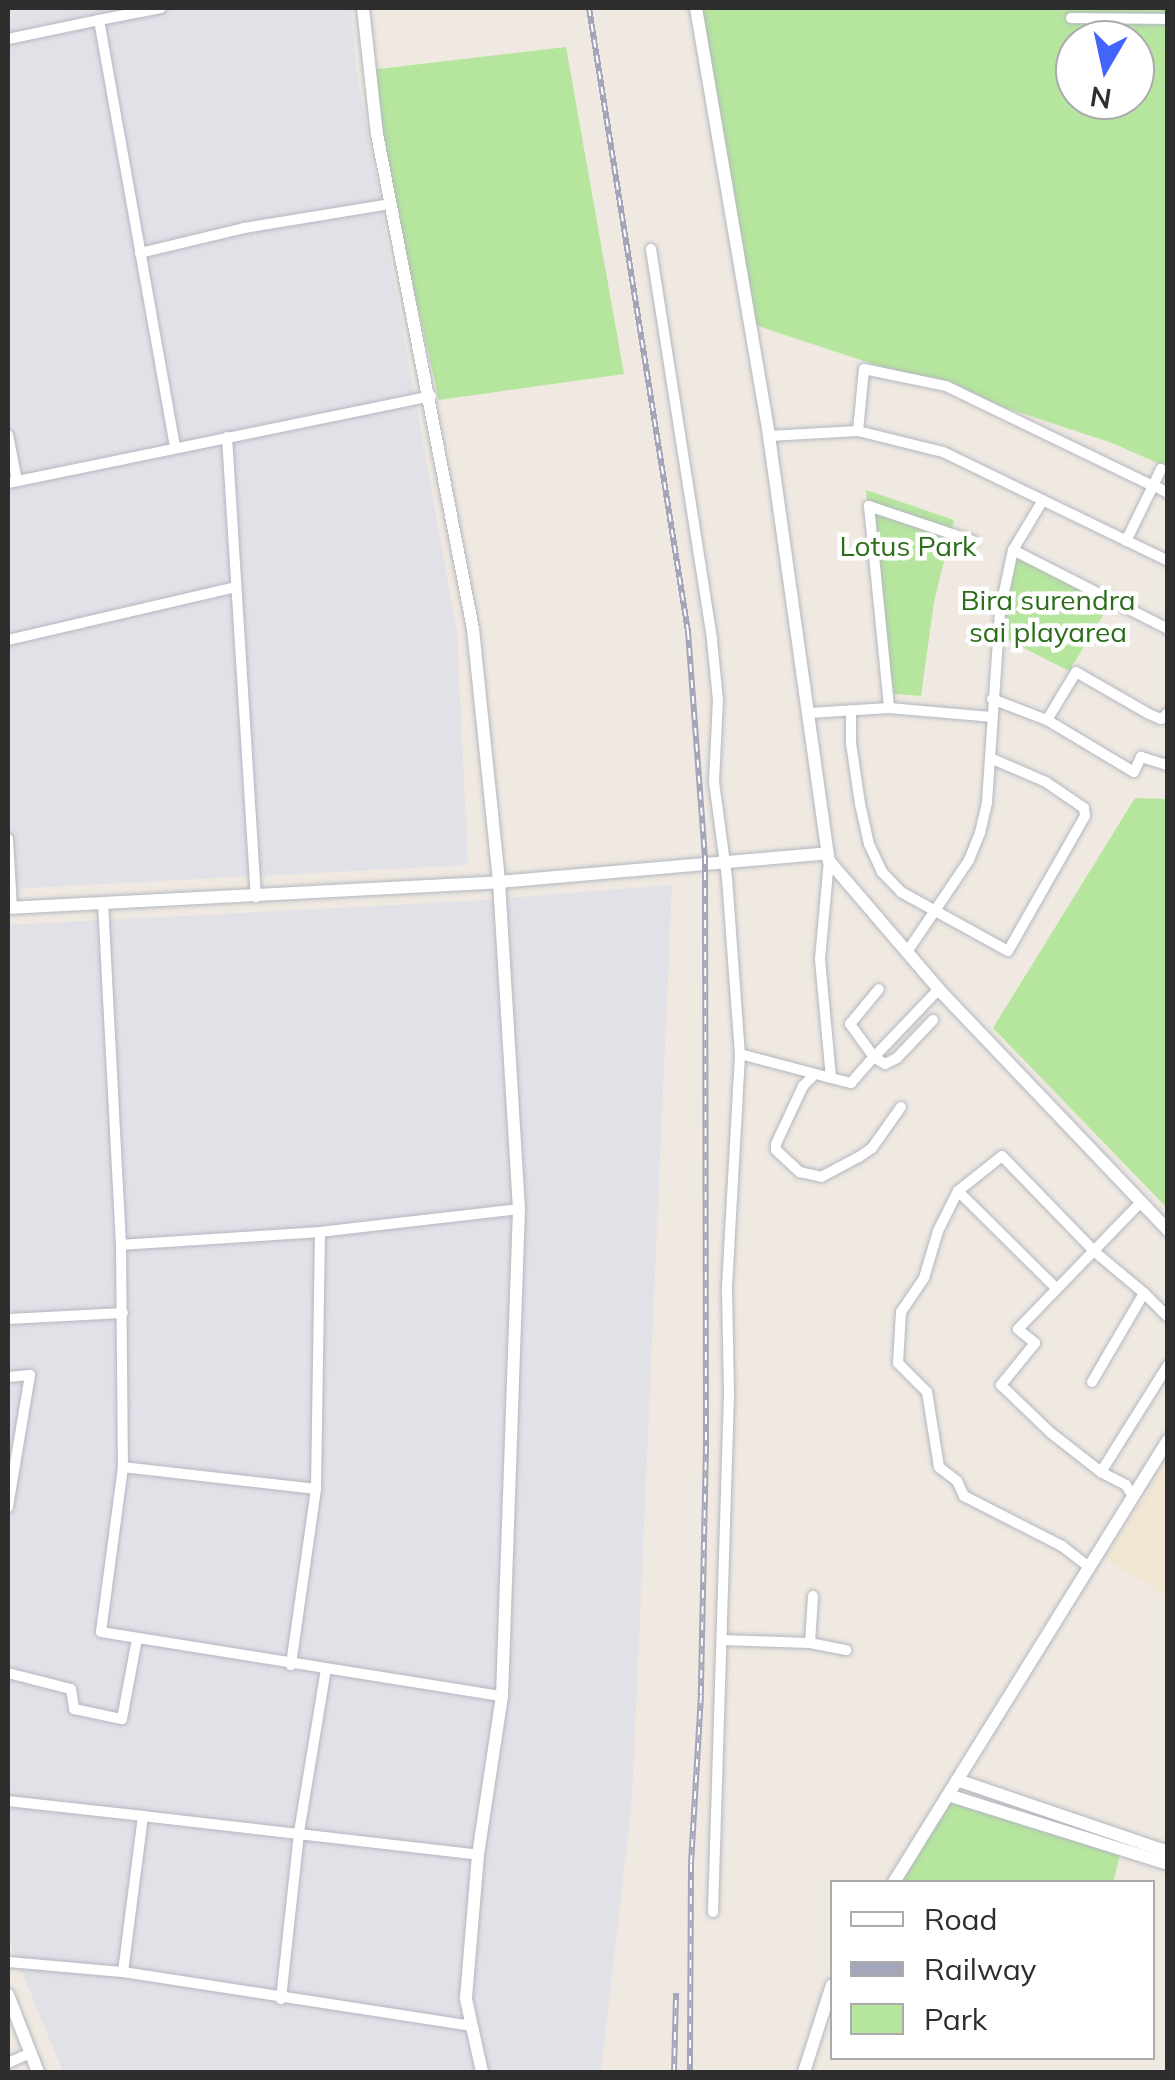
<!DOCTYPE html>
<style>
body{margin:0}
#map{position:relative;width:1175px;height:2080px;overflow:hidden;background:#efe9e1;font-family:Mulish,sans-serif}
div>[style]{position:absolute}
.industrial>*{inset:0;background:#e3e1e8}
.education>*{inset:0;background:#f0e6d1}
.green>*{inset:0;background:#b6e59e}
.roads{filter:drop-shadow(0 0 2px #b4b7c1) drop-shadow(0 0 2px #b4b7c1)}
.minor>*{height:10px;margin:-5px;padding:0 5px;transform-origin:5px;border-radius:5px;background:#fff}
.tertiary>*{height:12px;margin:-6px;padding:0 6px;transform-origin:6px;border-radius:6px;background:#fff}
.rail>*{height:6px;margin-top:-3px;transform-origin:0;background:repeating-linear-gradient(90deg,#fff 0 8px,#a3a6b8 0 16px);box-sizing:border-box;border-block:2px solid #a3a6b8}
span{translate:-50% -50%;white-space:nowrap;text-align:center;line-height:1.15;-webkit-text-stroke:9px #fff;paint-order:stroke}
.park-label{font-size:28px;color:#2c6e1b}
.frame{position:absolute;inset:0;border:10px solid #2e2e2e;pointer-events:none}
.legend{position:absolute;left:830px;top:1880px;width:325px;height:180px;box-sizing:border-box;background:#fff;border:2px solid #ababab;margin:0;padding:12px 18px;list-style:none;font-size:30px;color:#2e2e2e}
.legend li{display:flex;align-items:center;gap:20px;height:50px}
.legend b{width:50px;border:2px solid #ababab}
.north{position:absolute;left:1055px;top:20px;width:100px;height:100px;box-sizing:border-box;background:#fff;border:2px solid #ababab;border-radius:50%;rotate:189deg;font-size:28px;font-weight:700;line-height:40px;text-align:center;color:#2e2e2e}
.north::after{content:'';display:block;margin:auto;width:35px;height:45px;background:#4264fb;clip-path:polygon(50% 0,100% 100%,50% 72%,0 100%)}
</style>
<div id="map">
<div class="industrial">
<i style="clip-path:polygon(8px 8px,351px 8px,356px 67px,457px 633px,468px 865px,8px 889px)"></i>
<i style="clip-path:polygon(672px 885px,632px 1799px,601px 2072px,63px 2072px,8px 1938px,8px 925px,471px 901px)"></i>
</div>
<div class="education">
<i style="clip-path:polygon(1167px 1461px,1167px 1597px,1106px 1559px)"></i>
</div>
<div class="green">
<i style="clip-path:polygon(evenodd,702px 8px,1167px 8px,1167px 467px,1112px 443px,752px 324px,702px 8px,1075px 40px,1135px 40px,1135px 100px,1075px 100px,1075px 40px)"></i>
<i style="clip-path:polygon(566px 47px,624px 374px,439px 400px,380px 142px,370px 70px)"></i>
<i style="clip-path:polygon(866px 490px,954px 520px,934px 602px,921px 696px,883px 693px)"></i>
<i style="clip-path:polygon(1016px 556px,1110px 604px,1069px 671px,1002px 637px)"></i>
<i style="clip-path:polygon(1135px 798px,1167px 799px,1167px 1208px,993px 1028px)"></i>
<i style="clip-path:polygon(955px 1792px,1122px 1848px,1113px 1882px,896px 1882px)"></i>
</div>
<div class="roads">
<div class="minor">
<i style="left:1071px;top:18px;width:97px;rotate:0.6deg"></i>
<i style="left:99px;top:20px;width:63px;rotate:-11deg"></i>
<i style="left:8px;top:39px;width:93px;rotate:-11.8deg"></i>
<i style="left:99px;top:20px;width:435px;rotate:79.9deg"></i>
<i style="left:651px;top:249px;width:396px;rotate:81.1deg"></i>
<i style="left:712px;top:640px;width:60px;rotate:84.3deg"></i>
<i style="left:718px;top:700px;width:82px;rotate:92.8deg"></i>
<i style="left:714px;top:782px;width:97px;rotate:82.3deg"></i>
<i style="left:727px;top:878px;width:176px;rotate:85.8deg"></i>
<i style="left:740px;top:1054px;width:94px;rotate:14.8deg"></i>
<i style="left:831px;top:1078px;width:120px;rotate:-95.3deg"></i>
<i style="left:820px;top:959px;width:98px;rotate:-84.8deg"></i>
<i style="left:140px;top:253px;width:107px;rotate:-13.5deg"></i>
<i style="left:244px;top:228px;width:149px;rotate:-9.3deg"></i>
<i style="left:858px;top:431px;width:88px;rotate:13.9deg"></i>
<i style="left:943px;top:452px;width:250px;rotate:25.8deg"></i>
<i style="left:8px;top:435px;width:47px;rotate:78.9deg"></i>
<i style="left:769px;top:436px;width:89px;rotate:-3.2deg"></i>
<i style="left:858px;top:431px;width:62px;rotate:-84.5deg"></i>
<i style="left:864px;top:369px;width:84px;rotate:11.7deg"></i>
<i style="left:946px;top:386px;width:230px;rotate:25.8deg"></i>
<i style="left:1153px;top:486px;width:19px;rotate:-65deg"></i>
<i style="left:227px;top:437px;width:461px;rotate:86.4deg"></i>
<i style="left:8px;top:483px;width:432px;rotate:-11.6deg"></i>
<i style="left:1153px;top:485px;width:17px;rotate:28deg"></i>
<i style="left:973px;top:541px;width:110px;rotate:-161.4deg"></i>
<i style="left:869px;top:506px;width:203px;rotate:84.3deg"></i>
<i style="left:889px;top:708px;width:102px;rotate:5deg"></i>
<i style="left:1126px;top:541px;width:61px;rotate:-63.9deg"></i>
<i style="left:1013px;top:550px;width:174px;rotate:27deg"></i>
<i style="left:8px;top:640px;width:234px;rotate:-13.1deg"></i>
<i style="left:992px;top:699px;width:59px;rotate:20.9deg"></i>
<i style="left:1047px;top:720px;width:101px;rotate:30.9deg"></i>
<i style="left:1134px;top:772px;width:17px;rotate:-65deg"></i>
<i style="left:1141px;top:757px;width:28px;rotate:17deg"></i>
<i style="left:851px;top:710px;width:33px;rotate:90deg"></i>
<i style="left:851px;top:743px;width:62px;rotate:81.6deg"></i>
<i style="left:860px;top:804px;width:41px;rotate:77.3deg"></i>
<i style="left:869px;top:844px;width:31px;rotate:65deg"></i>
<i style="left:882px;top:872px;width:28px;rotate:46deg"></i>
<i style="left:901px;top:892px;width:122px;rotate:28.9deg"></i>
<i style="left:1008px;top:951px;width:155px;rotate:-60.3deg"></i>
<i style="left:1085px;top:816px;width:8px;rotate:-97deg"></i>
<i style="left:1084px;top:808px;width:46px;rotate:-145.6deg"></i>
<i style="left:1046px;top:782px;width:61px;rotate:-156.8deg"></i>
<i style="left:809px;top:713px;width:80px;rotate:-3.6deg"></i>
<i style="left:1047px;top:720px;width:56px;rotate:-58.9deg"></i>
<i style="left:1076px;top:672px;width:84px;rotate:29.9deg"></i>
<i style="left:1149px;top:714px;width:13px;rotate:23deg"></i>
<i style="left:1161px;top:719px;width:9px;rotate:-41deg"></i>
<i style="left:8px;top:839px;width:69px;rotate:86.7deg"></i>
<i style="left:103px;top:902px;width:343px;rotate:87deg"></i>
<i style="left:121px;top:1245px;width:199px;rotate:-3.7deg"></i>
<i style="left:320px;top:1232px;width:257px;rotate:90.9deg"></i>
<i style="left:316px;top:1489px;width:178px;rotate:98.1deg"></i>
<i style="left:907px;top:952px;width:111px;rotate:-56deg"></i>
<i style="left:969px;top:860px;width:29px;rotate:-68deg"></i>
<i style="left:980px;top:833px;width:32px;rotate:-77deg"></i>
<i style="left:987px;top:802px;width:191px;rotate:-86.1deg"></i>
<i style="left:1000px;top:611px;width:62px;rotate:-78deg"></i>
<i style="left:1013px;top:550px;width:58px;rotate:-59deg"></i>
<i style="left:933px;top:1020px;width:52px;rotate:133.5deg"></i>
<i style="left:897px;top:1058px;width:13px;rotate:153deg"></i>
<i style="left:885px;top:1064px;width:13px;rotate:-148deg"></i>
<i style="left:874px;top:1057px;width:94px;rotate:-46.3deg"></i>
<i style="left:812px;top:1077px;width:13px;rotate:135deg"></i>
<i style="left:803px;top:1086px;width:64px;rotate:115deg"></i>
<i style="left:776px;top:1144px;width:6px;rotate:90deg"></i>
<i style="left:776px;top:1150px;width:33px;rotate:43deg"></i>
<i style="left:800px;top:1172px;width:22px;rotate:13deg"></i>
<i style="left:821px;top:1177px;width:43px;rotate:-27.8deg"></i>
<i style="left:859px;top:1157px;width:16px;rotate:-35deg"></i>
<i style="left:872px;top:1148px;width:50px;rotate:-54.7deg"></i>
<i style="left:831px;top:1078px;width:21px;rotate:14deg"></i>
<i style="left:851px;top:1083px;width:35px;rotate:-49deg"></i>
<i style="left:874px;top:1057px;width:41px;rotate:-126deg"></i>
<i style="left:850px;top:1024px;width:45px;rotate:-50.4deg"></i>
<i style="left:958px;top:1191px;width:45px;rotate:116.6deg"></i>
<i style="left:938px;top:1231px;width:49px;rotate:106.6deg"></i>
<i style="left:924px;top:1278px;width:41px;rotate:124.1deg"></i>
<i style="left:901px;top:1312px;width:51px;rotate:93.4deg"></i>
<i style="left:898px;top:1363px;width:41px;rotate:45deg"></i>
<i style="left:927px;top:1392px;width:76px;rotate:80.9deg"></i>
<i style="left:939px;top:1467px;width:23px;rotate:38deg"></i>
<i style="left:957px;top:1481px;width:17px;rotate:65deg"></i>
<i style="left:964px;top:1496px;width:110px;rotate:27deg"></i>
<i style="left:1062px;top:1546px;width:34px;rotate:38deg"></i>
<i style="left:320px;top:1232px;width:200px;rotate:-6.6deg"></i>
<i style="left:121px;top:1245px;width:222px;rotate:89.5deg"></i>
<i style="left:123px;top:1467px;width:166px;rotate:97.6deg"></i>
<i style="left:101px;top:1632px;width:406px;rotate:9.1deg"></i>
<i style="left:1056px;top:1288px;width:138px;rotate:-135.3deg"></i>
<i style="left:958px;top:1191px;width:56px;rotate:-38.5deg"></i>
<i style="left:1002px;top:1156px;width:134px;rotate:45.9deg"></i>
<i style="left:1095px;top:1252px;width:64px;rotate:39.9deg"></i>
<i style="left:1144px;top:1293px;width:103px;rotate:120.3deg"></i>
<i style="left:1144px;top:1293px;width:34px;rotate:45deg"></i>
<i style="left:8px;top:1319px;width:115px;rotate:-3deg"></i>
<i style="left:8px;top:1377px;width:22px;rotate:-5deg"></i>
<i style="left:30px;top:1375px;width:134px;rotate:99.5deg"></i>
<i style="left:123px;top:1467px;width:194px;rotate:6.5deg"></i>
<i style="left:1101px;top:1472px;width:126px;rotate:-57.9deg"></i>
<i style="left:1132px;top:1495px;width:12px;rotate:-121deg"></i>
<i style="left:1126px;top:1485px;width:28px;rotate:-153deg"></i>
<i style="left:1101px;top:1472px;width:63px;rotate:-142deg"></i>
<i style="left:1051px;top:1433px;width:69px;rotate:-136.2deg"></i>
<i style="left:1001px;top:1385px;width:54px;rotate:-51deg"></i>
<i style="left:1035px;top:1343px;width:22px;rotate:-141deg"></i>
<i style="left:1018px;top:1329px;width:177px;rotate:-45.9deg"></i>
<i style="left:722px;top:1640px;width:88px;rotate:2deg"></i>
<i style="left:810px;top:1643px;width:37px;rotate:11deg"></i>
<i style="left:810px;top:1643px;width:47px;rotate:-86.3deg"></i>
<i style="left:8px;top:1673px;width:65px;rotate:14.3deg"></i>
<i style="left:71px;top:1689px;width:20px;rotate:81deg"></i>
<i style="left:74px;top:1709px;width:49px;rotate:11.8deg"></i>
<i style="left:122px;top:1719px;width:81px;rotate:-79.4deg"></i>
<i style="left:8px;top:1801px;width:136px;rotate:6.3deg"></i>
<i style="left:713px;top:1912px;width:518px;rotate:-88.23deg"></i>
<i style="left:729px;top:1394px;width:107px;rotate:-91.1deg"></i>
<i style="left:727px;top:1287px;width:233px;rotate:-86.8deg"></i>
<i style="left:8px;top:1962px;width:115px;rotate:5deg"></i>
<i style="left:281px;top:1999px;width:168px;rotate:-83.8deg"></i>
<i style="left:299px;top:1832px;width:165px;rotate:-80.6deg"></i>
<i style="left:472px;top:2026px;width:353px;rotate:-171.2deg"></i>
<i style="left:123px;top:1972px;width:157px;rotate:-82.7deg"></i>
<i style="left:143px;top:1816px;width:337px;rotate:6.6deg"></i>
<i style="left:8px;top:2063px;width:24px;rotate:-24deg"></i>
</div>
<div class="tertiary">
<i style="left:363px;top:8px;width:127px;rotate:83.7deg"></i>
<i style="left:377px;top:134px;width:504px;rotate:79.02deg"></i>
<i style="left:473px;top:629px;width:254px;rotate:84.1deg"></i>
<i style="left:499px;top:882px;width:328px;rotate:86.5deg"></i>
<i style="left:519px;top:1209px;width:487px;rotate:92deg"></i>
<i style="left:502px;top:1696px;width:161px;rotate:98.6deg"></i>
<i style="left:478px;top:1855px;width:144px;rotate:94.8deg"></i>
<i style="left:466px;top:1999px;width:75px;rotate:77.6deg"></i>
<i style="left:696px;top:8px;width:434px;rotate:80.3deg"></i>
<i style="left:769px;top:436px;width:429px;rotate:82deg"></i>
<i style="left:829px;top:861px;width:175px;rotate:49.4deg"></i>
<i style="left:943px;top:994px;width:326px;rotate:46.4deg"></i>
<i style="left:8px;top:908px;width:492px;rotate:-3deg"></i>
<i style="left:499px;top:882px;width:330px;rotate:-5deg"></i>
<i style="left:957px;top:1780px;width:223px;rotate:18.8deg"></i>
<i style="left:948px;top:1795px;width:231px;rotate:17.4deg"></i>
<i style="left:894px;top:1882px;width:520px;rotate:-58.2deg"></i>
<i style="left:8px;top:1995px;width:83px;rotate:68.7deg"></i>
<i style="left:804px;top:2072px;width:91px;rotate:-72.2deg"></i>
</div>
</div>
<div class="rail">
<i style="left:589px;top:8px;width:632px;rotate:80.98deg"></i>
<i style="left:688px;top:632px;width:225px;rotate:85.7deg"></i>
<i style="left:705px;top:856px;width:590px;rotate:89.9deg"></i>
<i style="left:706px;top:1446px;width:249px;rotate:91.2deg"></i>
<i style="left:701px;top:1695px;width:169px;rotate:93.4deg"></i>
<i style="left:691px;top:1864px;width:208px;rotate:90.3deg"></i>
<i style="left:674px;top:2072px;width:79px;rotate:-88.5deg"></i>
</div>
<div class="park-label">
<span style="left:908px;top:546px">Lotus Park</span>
<span style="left:1048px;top:616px">Bira surendra<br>sai playarea</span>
</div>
<div class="frame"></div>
<ul class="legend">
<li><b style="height:12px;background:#fff"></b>Road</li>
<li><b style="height:12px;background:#a3a6b8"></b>Railway</li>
<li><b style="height:28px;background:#b6e59e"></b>Park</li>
</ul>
<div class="north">N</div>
</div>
